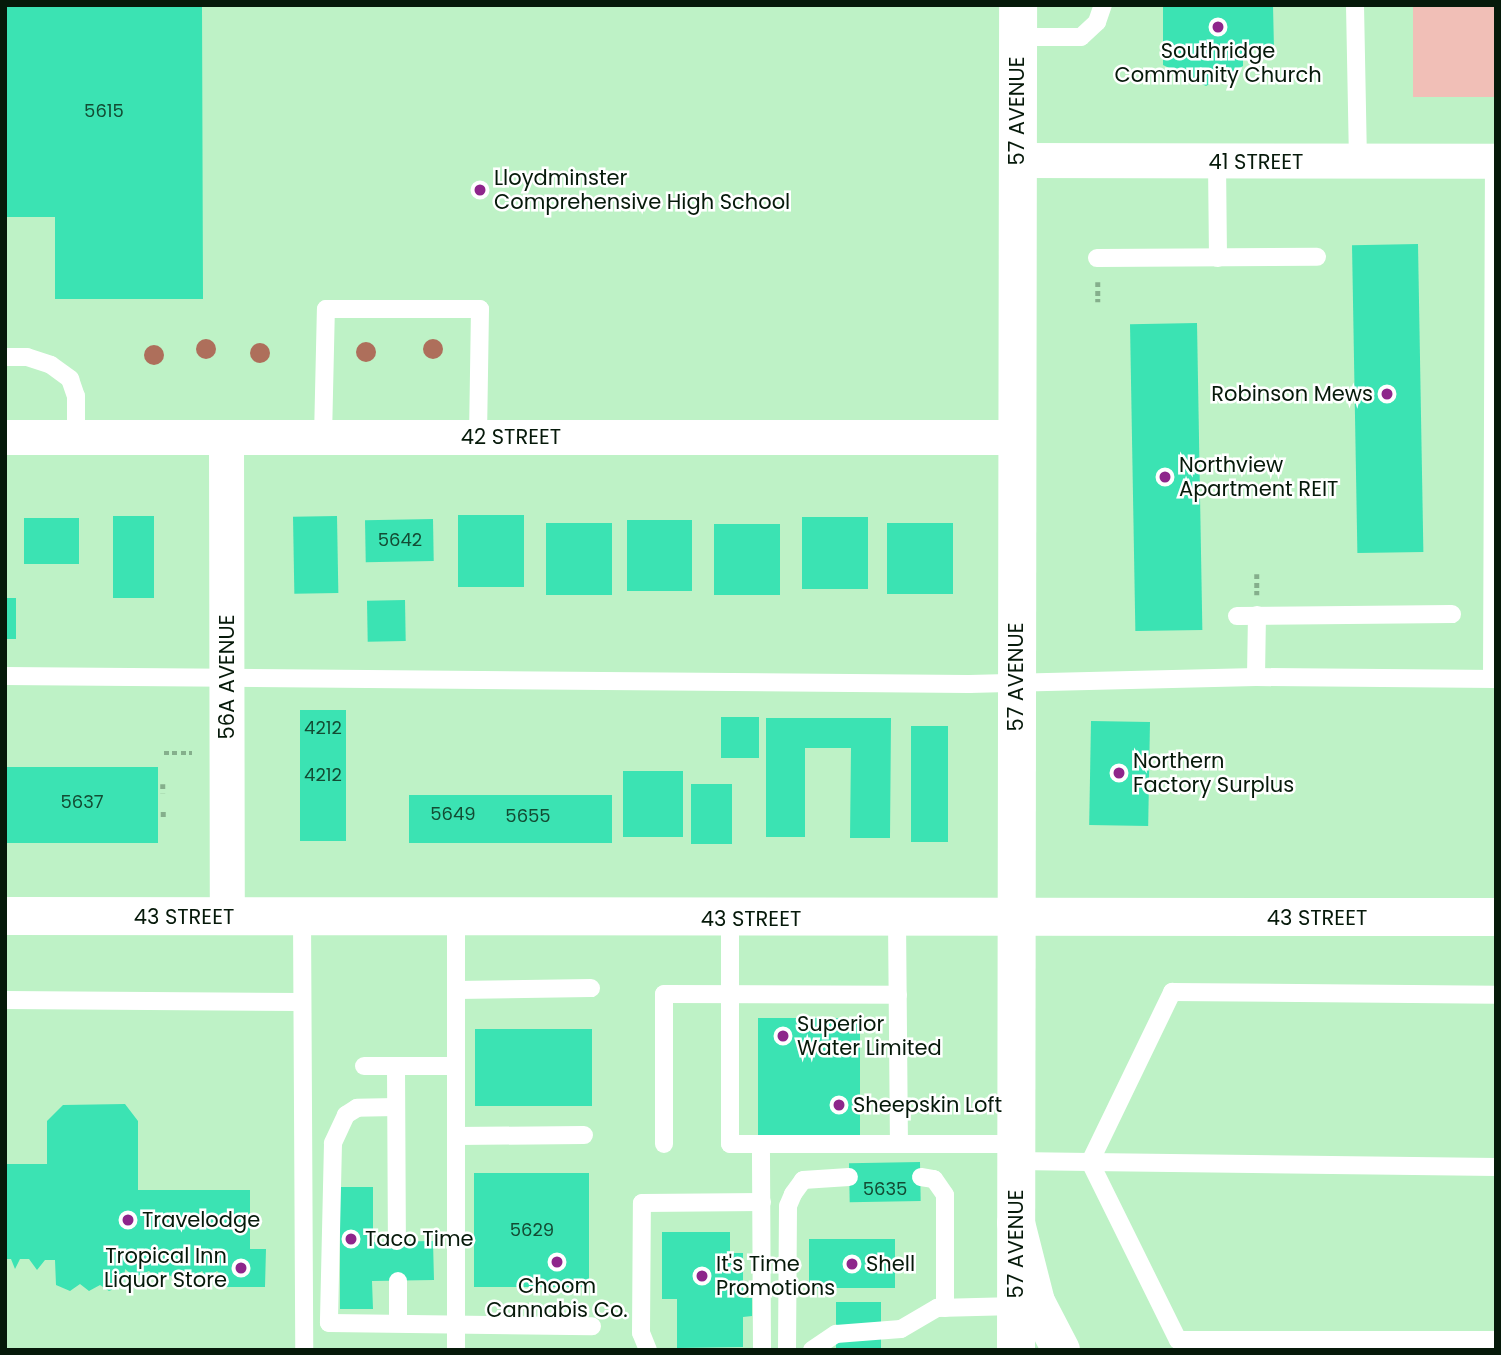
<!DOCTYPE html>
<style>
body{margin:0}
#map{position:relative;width:1501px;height:1355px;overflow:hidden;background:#bef2c6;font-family:Poppins,sans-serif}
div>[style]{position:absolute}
.green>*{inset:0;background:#f1bfb7;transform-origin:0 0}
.building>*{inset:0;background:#3be3b3;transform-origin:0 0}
.path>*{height:4.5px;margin-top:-2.25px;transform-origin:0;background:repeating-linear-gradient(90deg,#85af8c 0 5px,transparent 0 8.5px)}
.service>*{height:18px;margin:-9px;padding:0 9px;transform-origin:9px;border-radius:9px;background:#fff}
.minor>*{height:35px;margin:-17.5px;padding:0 17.5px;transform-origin:17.5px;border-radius:17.5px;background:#fff}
.tertiary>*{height:38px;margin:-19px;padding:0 19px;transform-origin:19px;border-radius:19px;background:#fff}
.trunk>*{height:38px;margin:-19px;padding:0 19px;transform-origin:19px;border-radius:19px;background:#fff}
.trees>*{width:20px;height:20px;margin:-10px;border-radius:50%;background:#ae6f5b}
.dots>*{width:19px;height:19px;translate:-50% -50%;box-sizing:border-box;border:4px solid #fff;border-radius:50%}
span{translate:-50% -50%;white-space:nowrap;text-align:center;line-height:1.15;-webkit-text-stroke:5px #fff;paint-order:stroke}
.number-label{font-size:18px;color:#134c34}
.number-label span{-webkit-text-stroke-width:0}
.poi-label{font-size:21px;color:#06190a}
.left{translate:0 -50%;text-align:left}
.right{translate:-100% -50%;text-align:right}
.street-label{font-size:21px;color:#06190a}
.frame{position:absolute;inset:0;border:7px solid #06190a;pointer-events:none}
</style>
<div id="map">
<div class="green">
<i style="left:1413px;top:5px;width:83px;height:92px"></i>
</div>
<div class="building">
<i style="clip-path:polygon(5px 5px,202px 5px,203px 299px,55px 299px,55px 217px,5px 217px)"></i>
<i style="clip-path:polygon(1163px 5px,1273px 5px,1274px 49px,1243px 49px,1243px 66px,1206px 86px,1163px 65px)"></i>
<i style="left:1418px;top:244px;width:308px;height:66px;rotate:89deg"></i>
<i style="left:1197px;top:323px;width:307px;height:67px;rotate:89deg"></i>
<i style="left:524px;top:515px;width:72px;height:66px;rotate:90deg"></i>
<i style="left:113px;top:516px;width:41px;height:82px"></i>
<i style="left:337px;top:516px;width:77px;height:44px;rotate:89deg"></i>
<i style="left:802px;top:517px;width:66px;height:72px"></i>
<i style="left:24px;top:518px;width:55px;height:46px"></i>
<i style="left:433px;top:519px;width:42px;height:68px;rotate:89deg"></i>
<i style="left:627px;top:520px;width:65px;height:71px"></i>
<i style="left:546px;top:523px;width:66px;height:72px"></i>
<i style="left:887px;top:523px;width:66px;height:71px"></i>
<i style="left:714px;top:524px;width:66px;height:71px"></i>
<i style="left:5px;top:598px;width:11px;height:41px"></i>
<i style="left:405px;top:600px;width:41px;height:38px;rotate:89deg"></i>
<i style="left:300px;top:710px;width:46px;height:131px"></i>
<i style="left:721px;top:717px;width:38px;height:41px"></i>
<i style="clip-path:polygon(766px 718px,891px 718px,890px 838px,850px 838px,851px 748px,805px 748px,805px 837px,766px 837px)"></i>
<i style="left:1091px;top:721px;width:59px;height:104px;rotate:1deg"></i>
<i style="left:948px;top:726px;width:116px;height:37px;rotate:90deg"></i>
<i style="left:158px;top:767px;width:76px;height:153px;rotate:90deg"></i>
<i style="left:623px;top:771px;width:60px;height:66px"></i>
<i style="left:691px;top:784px;width:41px;height:60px"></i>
<i style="left:409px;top:795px;width:203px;height:48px"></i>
<i style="left:758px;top:1018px;width:102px;height:119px"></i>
<i style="left:475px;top:1029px;width:117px;height:77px"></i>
<i style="clip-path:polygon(125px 1104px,138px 1121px,138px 1190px,250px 1190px,250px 1249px,266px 1249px,265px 1287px,224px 1287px,224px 1278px,217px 1271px,207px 1278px,202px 1271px,191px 1278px,180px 1271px,174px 1278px,162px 1271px,155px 1278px,149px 1271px,135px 1277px,125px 1269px,124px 1285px,109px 1291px,100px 1285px,89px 1291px,80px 1284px,70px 1291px,56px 1285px,55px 1260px,45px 1260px,37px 1270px,29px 1259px,20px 1259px,15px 1269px,11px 1259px,5px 1259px,5px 1164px,47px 1164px,47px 1121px,63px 1105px)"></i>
<i style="left:920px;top:1162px;width:39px;height:71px;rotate:89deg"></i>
<i style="left:474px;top:1173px;width:115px;height:114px"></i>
<i style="clip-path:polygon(340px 1187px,373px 1187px,373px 1242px,433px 1241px,434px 1280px,372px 1281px,373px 1309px,340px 1309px)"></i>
<i style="clip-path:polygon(662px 1232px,730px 1232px,730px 1253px,743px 1253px,743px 1298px,752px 1298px,752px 1316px,743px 1317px,743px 1347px,677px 1348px,677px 1299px,662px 1299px)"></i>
<i style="left:809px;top:1239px;width:86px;height:49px"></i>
<i style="left:836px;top:1302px;width:45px;height:48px"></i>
</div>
<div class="path">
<i style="left:1098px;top:282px;width:20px;rotate:90deg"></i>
<i style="left:1257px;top:574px;width:21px;rotate:90deg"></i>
<i style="left:164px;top:753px;width:28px"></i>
<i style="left:163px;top:784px;width:9px;rotate:90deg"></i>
<i style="left:163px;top:817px;width:7px;rotate:-90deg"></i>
</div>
<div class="service">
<i style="left:1355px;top:5px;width:157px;rotate:88.9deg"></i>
<i style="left:1018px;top:37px;width:63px"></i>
<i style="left:1081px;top:37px;width:22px;rotate:-43deg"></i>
<i style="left:1097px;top:22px;width:18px;rotate:-71deg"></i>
<i style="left:1217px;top:162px;width:96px;rotate:89.4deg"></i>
<i style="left:1097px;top:258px;width:220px;rotate:-0.3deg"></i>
<i style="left:5px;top:357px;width:22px"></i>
<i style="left:27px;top:357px;width:25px;rotate:18deg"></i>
<i style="left:51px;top:365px;width:24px;rotate:36deg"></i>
<i style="left:70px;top:379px;width:18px;rotate:71deg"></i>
<i style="left:76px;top:396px;width:41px;rotate:90deg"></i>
<i style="left:323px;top:437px;width:128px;rotate:-88.7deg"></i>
<i style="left:326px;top:309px;width:154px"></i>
<i style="left:480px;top:309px;width:128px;rotate:90.9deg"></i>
<i style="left:1237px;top:616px;width:215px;rotate:-0.5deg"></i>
<i style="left:5px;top:676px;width:964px;rotate:0.48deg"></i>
<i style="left:969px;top:684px;width:287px;rotate:-1.4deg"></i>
<i style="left:1256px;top:677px;width:240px;rotate:0.5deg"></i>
<i style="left:1256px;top:677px;width:62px;rotate:-89.1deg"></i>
<i style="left:1492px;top:679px;width:518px;rotate:-89.78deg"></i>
<i style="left:302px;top:917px;width:433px;rotate:89.7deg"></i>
<i style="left:730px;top:919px;width:225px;rotate:90deg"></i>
<i style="left:730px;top:1144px;width:31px"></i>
<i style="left:897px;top:919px;width:225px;rotate:89.5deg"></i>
<i style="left:456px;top:990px;width:135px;rotate:-0.8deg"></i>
<i style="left:5px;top:1000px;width:296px;rotate:0.4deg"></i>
<i style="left:364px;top:1066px;width:92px"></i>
<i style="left:396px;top:1067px;width:174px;rotate:89.7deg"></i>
<i style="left:396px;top:1107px;width:39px;rotate:179deg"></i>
<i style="left:357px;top:1108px;width:13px;rotate:148deg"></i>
<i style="left:346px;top:1115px;width:31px;rotate:115deg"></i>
<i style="left:333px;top:1143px;width:180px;rotate:91.3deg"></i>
<i style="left:329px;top:1323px;width:263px;rotate:0.7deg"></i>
<i style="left:456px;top:1136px;width:128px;rotate:-0.4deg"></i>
<i style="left:664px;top:1144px;width:150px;rotate:-90deg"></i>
<i style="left:664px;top:994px;width:234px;rotate:0.2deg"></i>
<i style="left:1016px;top:1161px;width:74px;rotate:0.8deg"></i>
<i style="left:1090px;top:1162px;width:189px;rotate:-64.2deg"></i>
<i style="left:1172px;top:992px;width:324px;rotate:0.5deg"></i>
<i style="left:1496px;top:1167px;width:406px;rotate:-179.3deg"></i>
<i style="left:1090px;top:1162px;width:199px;rotate:63.7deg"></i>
<i style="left:1178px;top:1340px;width:318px"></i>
<i style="left:921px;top:1177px;width:13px;rotate:9deg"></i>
<i style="left:934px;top:1179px;width:19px;rotate:55deg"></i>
<i style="left:945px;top:1195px;width:113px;rotate:90deg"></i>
<i style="left:398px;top:1281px;width:42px;rotate:90deg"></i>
<i style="left:456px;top:1350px;width:432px;rotate:-90deg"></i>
<i style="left:648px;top:1350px;width:18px;rotate:-112deg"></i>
<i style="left:641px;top:1333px;width:130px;rotate:-89.6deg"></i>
<i style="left:642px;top:1203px;width:120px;rotate:-0.5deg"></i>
<i style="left:762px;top:1350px;width:206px;rotate:-90.3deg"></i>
<i style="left:761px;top:1144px;width:255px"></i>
<i style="left:787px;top:1350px;width:144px;rotate:-89.6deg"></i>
<i style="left:788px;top:1206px;width:13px;rotate:-67deg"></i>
<i style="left:793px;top:1194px;width:17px;rotate:-54deg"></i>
<i style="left:803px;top:1180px;width:46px;rotate:-3.7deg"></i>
<i style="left:812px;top:1350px;width:29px;rotate:-34deg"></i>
<i style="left:836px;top:1334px;width:65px;rotate:-4.4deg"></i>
<i style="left:901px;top:1329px;width:42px;rotate:-30.3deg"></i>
<i style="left:937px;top:1308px;width:79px;rotate:-1.5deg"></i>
</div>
<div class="minor">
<i style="left:1017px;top:160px;width:479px;rotate:0.1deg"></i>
<i style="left:5px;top:437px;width:1012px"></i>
<i style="left:226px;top:437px;width:480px;rotate:89.9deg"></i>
</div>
<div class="tertiary">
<i style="left:5px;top:916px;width:1491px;rotate:0.04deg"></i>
<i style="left:1016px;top:1350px;width:1345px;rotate:-89.91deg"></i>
</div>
<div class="trunk">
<i style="left:1016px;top:1223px;width:81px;rotate:75.8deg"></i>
<i style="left:1036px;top:1302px;width:54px;rotate:62.5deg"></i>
</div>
<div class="trees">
<i style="left:206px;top:349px"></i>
<i style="left:433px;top:349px"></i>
<i style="left:366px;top:352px"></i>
<i style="left:260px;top:353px"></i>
<i style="left:154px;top:355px"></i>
</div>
<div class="dots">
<i style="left:1218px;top:27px;background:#8e268b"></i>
<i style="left:480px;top:190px;background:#8e268b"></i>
<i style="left:1387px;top:394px;background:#8e268b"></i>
<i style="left:1165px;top:477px;background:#8e268b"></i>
<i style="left:1119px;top:773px;background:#8e268b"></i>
<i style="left:783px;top:1036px;background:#8e268b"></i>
<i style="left:839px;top:1105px;background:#8e268b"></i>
<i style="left:128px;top:1220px;background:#8e268b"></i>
<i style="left:351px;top:1239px;background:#8e268b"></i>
<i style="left:557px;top:1262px;background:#8e268b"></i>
<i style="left:852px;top:1264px;background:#8e268b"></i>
<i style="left:241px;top:1268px;background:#8e268b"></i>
<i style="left:702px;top:1276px;background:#8e268b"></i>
</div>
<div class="number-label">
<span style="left:104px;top:111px">5615</span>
<span style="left:400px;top:540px">5642</span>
<span style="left:323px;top:728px">4212</span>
<span style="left:323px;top:775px">4212</span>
<span style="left:82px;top:802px">5637</span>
<span style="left:453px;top:814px">5649</span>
<span style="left:528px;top:816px">5655</span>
<span style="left:885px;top:1189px">5635</span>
<span style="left:532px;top:1230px">5629</span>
</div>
<div class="poi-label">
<span style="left:1218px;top:63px">Southridge<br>Community Church</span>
<span class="left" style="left:494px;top:190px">Lloydminster<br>Comprehensive High School</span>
<span class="right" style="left:1373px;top:394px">Robinson Mews</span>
<span class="left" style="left:1179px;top:477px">Northview<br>Apartment REIT</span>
<span class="left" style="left:1133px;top:773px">Northern<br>Factory Surplus</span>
<span class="left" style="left:797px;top:1036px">Superior<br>Water Limited</span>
<span class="left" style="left:853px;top:1105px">Sheepskin Loft</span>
<span class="left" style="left:142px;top:1220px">Travelodge</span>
<span class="left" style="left:365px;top:1239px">Taco Time</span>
<span class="right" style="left:227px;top:1268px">Tropical Inn<br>Liquor Store</span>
<span class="left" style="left:716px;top:1276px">It's Time<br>Promotions</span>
<span class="left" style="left:866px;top:1264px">Shell</span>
<span style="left:557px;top:1298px">Choom<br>Cannabis Co.</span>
</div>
<div class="street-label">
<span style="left:1017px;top:111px;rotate:-90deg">57 AVENUE</span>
<span style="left:1256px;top:162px">41 STREET</span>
<span style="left:511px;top:437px">42 STREET</span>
<span style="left:227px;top:677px;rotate:-90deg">56A AVENUE</span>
<span style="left:1016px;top:677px;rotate:-90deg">57 AVENUE</span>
<span style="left:184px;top:917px">43 STREET</span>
<span style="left:1317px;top:918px">43 STREET</span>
<span style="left:751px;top:919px">43 STREET</span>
<span style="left:1016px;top:1244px;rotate:-90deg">57 AVENUE</span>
</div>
<div class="frame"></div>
</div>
